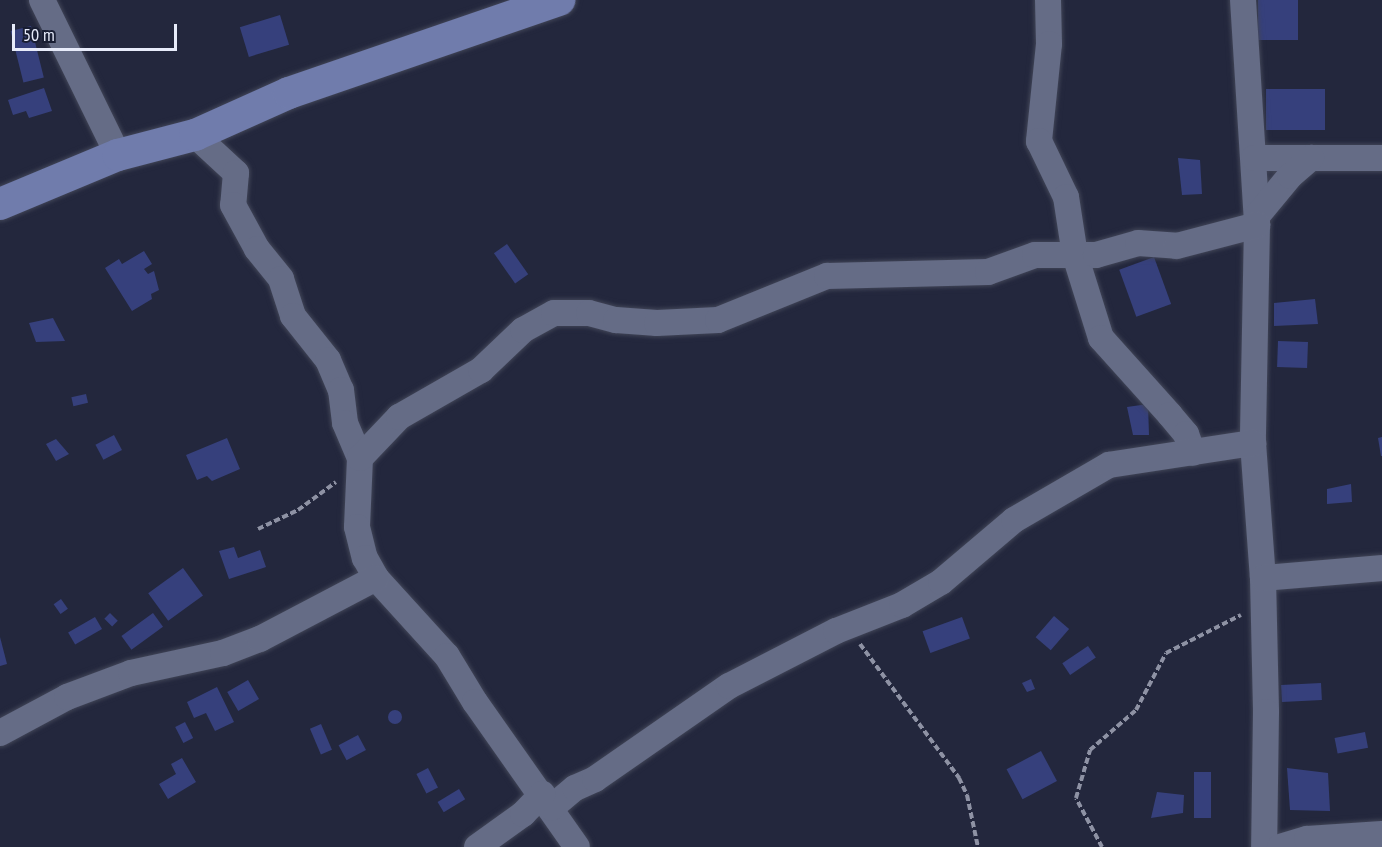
<!DOCTYPE html>
<style>
body{margin:0}
#map{position:relative;width:1382px;height:847px;overflow:hidden;background:#23273d;font-family:"PT Sans Narrow",sans-serif}
div>[style]{position:absolute}
.building>*{inset:0;background:#36407c;transform-origin:0 0}
.round{border-radius:50%}
.path>*{height:4px;margin-top:-2px;transform-origin:0;background:repeating-linear-gradient(90deg,#8e92a4 0 6px,transparent 0 9px)}
.roads{filter:drop-shadow(0 0 2px #414557) drop-shadow(0 0 2px #414557)}
.minor>*{height:26px;margin:-13px;padding:0 13px;transform-origin:13px;border-radius:13px;background:#656c86}
.major>*{height:32px;margin:-16px;padding:0 16px;transform-origin:16px;border-radius:16px;background:#707cac}
span{translate:-50% -50%;white-space:nowrap;text-align:center;line-height:1.15;-webkit-text-stroke:5px #191e33;paint-order:stroke}
.scale{position:absolute;left:12px;top:24px;width:165px;height:27px;box-sizing:border-box;border:3px solid #e7ebfa;border-top:0;padding-left:8px;font-size:18px;line-height:21px;white-space:nowrap;color:#e7ebfa;-webkit-text-stroke:4px #191e33;paint-order:stroke}
</style>
<div id="map">
<div class="building">
<i style="left:1258px;top:0;width:40px;height:40px"></i>
<i style="left:280px;top:15px;width:31px;height:42px;rotate:73deg"></i>
<i style="left:31px;top:26px;width:53px;height:21px;rotate:76deg"></i>
<i style="clip-path:polygon(44px 88px,52px 111px,29px 118px,26px 111px,13px 115px,8px 100px)"></i>
<i style="left:1266px;top:89px;width:59px;height:41px"></i>
<i style="clip-path:polygon(1178px 158px,1200px 160px,1202px 194px,1182px 195px)"></i>
<i style="left:507px;top:244px;width:37px;height:16px;rotate:55deg"></i>
<i style="clip-path:polygon(144px 251px,152px 264px,144px 269px,148px 274px,154px 271px,159px 290px,151px 294px,152px 299px,132px 311px,105px 268px,119px 259px,122px 264px)"></i>
<i style="left:1154px;top:257px;width:50px;height:37px;rotate:70deg"></i>
<i style="clip-path:polygon(1315px 299px,1318px 324px,1274px 326px,1274px 303px)"></i>
<i style="clip-path:polygon(53px 318px,65px 341px,36px 342px,29px 323px)"></i>
<i style="left:1278px;top:341px;width:30px;height:26px;rotate:2deg"></i>
<i style="left:86px;top:394px;width:9px;height:15px;rotate:77deg"></i>
<i style="clip-path:polygon(1148px 404px,1149px 435px,1133px 435px,1127px 407px)"></i>
<i style="left:114px;top:435px;width:17px;height:21px;rotate:62deg"></i>
<i style="clip-path:polygon(1382px 437px,1382px 456px,1381px 456px,1378px 438px)"></i>
<i style="clip-path:polygon(227px 438px,240px 469px,212px 481px,207px 476px,197px 480px,186px 455px)"></i>
<i style="clip-path:polygon(56px 439px,69px 454px,56px 461px,46px 444px)"></i>
<i style="clip-path:polygon(1351px 484px,1352px 502px,1327px 504px,1327px 489px)"></i>
<i style="clip-path:polygon(234px 547px,238px 558px,260px 550px,266px 567px,229px 579px,219px 551px)"></i>
<i style="left:183px;top:568px;width:34px;height:43px;rotate:54deg"></i>
<i style="left:61px;top:599px;width:12px;height:9px;rotate:55deg"></i>
<i style="left:110px;top:613px;width:11px;height:8px;rotate:45deg"></i>
<i style="left:153px;top:613px;width:17px;height:39px;rotate:54deg"></i>
<i style="left:1054px;top:616px;width:20px;height:28px;rotate:41deg"></i>
<i style="left:95px;top:617px;width:14px;height:31px;rotate:60deg"></i>
<i style="left:962px;top:617px;width:23px;height:42px;rotate:70deg"></i>
<i style="clip-path:polygon(0 637px,7px 664px,0 666px)"></i>
<i style="left:1088px;top:646px;width:14px;height:31px;rotate:56deg"></i>
<i style="clip-path:polygon(1031px 679px,1035px 689px,1027px 692px,1022px 683px)"></i>
<i style="left:248px;top:680px;width:22px;height:24px;rotate:60deg"></i>
<i style="left:1321px;top:683px;width:17px;height:40px;rotate:87deg"></i>
<i style="clip-path:polygon(217px 687px,234px 722px,215px 731px,206px 713px,194px 718px,187px 702px)"></i>
<i class="round" style="left:388px;top:710px;width:14px;height:14px"></i>
<i style="left:185px;top:722px;width:18px;height:11px;rotate:63deg"></i>
<i style="left:321px;top:724px;width:28px;height:12px;rotate:67deg"></i>
<i style="left:1365px;top:732px;width:16px;height:31px;rotate:79deg"></i>
<i style="left:358px;top:735px;width:17px;height:22px;rotate:62deg"></i>
<i style="left:1041px;top:751px;width:34px;height:39px;rotate:62deg"></i>
<i style="clip-path:polygon(182px 758px,196px 782px,168px 799px,159px 784px,176px 774px,171px 764px)"></i>
<i style="left:428px;top:768px;width:22px;height:13px;rotate:63deg"></i>
<i style="clip-path:polygon(1287px 768px,1328px 773px,1330px 811px,1290px 810px)"></i>
<i style="left:1194px;top:772px;width:17px;height:46px"></i>
<i style="left:459px;top:789px;width:12px;height:25px;rotate:59deg"></i>
<i style="clip-path:polygon(1157px 792px,1184px 795px,1183px 813px,1151px 818px)"></i>
</div>
<div class="path">
<i style="left:258px;top:529px;width:44px;rotate:-25.4deg"></i>
<i style="left:298px;top:510px;width:47px;rotate:-36.4deg"></i>
<i style="left:860px;top:644px;width:167px;rotate:53.5deg"></i>
<i style="left:959px;top:778px;width:19px;rotate:65deg"></i>
<i style="left:967px;top:795px;width:53px;rotate:78.1deg"></i>
<i style="left:1102px;top:847px;width:55px;rotate:-118deg"></i>
<i style="left:1076px;top:798px;width:50px;rotate:-73.7deg"></i>
<i style="left:1090px;top:750px;width:61px;rotate:-41deg"></i>
<i style="left:1136px;top:710px;width:64px;rotate:-62.2deg"></i>
<i style="left:1166px;top:653px;width:84px;rotate:-26.9deg"></i>
</div>
<div class="roads">
<div class="minor">
<i style="left:42px;top:0;width:173px;rotate:63.9deg"></i>
<i style="left:1048px;top:0;width:44px;rotate:88.7deg"></i>
<i style="left:1049px;top:44px;width:98px;rotate:95.9deg"></i>
<i style="left:1039px;top:141px;width:62px;rotate:64.3deg"></i>
<i style="left:1066px;top:197px;width:59px;rotate:81.2deg"></i>
<i style="left:1075px;top:255px;width:87px;rotate:72.6deg"></i>
<i style="left:1101px;top:338px;width:103px;rotate:48.1deg"></i>
<i style="left:1170px;top:415px;width:25px;rotate:50deg"></i>
<i style="left:1186px;top:434px;width:20px;rotate:70deg"></i>
<i style="left:1243px;top:0;width:225px;rotate:86.4deg"></i>
<i style="left:1257px;top:225px;width:218px;rotate:91.1deg"></i>
<i style="left:1253px;top:443px;width:135px;rotate:85.8deg"></i>
<i style="left:1263px;top:578px;width:134px;rotate:88.7deg"></i>
<i style="left:1266px;top:712px;width:135px;rotate:90.8deg"></i>
<i style="left:195px;top:135px;width:56px;rotate:42.8deg"></i>
<i style="left:236px;top:173px;width:32px;rotate:95deg"></i>
<i style="left:233px;top:205px;width:50px;rotate:61.4deg"></i>
<i style="left:257px;top:249px;width:38px;rotate:51deg"></i>
<i style="left:281px;top:279px;width:39px;rotate:72deg"></i>
<i style="left:293px;top:316px;width:56px;rotate:51.5deg"></i>
<i style="left:328px;top:360px;width:33px;rotate:67deg"></i>
<i style="left:341px;top:390px;width:33px;rotate:83deg"></i>
<i style="left:345px;top:423px;width:38px;rotate:67deg"></i>
<i style="left:360px;top:458px;width:69px;rotate:92.5deg"></i>
<i style="left:357px;top:527px;width:32px;rotate:76deg"></i>
<i style="left:365px;top:558px;width:23px;rotate:61deg"></i>
<i style="left:376px;top:578px;width:105px;rotate:47.7deg"></i>
<i style="left:447px;top:656px;width:54px;rotate:58.7deg"></i>
<i style="left:475px;top:702px;width:177px;rotate:54.9deg"></i>
<i style="left:1254px;top:158px;width:128px"></i>
<i style="left:1257px;top:216px;width:52px;rotate:-50.5deg"></i>
<i style="left:1290px;top:176px;width:28px;rotate:-41deg"></i>
<i style="left:360px;top:458px;width:57px;rotate:-46.4deg"></i>
<i style="left:399px;top:417px;width:95px;rotate:-29.8deg"></i>
<i style="left:481px;top:370px;width:58px;rotate:-43.6deg"></i>
<i style="left:523px;top:330px;width:35px;rotate:-29deg"></i>
<i style="left:554px;top:313px;width:35px"></i>
<i style="left:589px;top:313px;width:28px;rotate:15deg"></i>
<i style="left:616px;top:320px;width:41px;rotate:4.2deg"></i>
<i style="left:657px;top:323px;width:61px;rotate:-2.8deg"></i>
<i style="left:718px;top:320px;width:118px;rotate:-22deg"></i>
<i style="left:827px;top:276px;width:161px;rotate:-1.4deg"></i>
<i style="left:988px;top:272px;width:50px;rotate:-19.9deg"></i>
<i style="left:1035px;top:255px;width:61px"></i>
<i style="left:1096px;top:255px;width:44px;rotate:-15.9deg"></i>
<i style="left:1138px;top:243px;width:39px;rotate:4deg"></i>
<i style="left:1177px;top:246px;width:83px;rotate:-14.7deg"></i>
<i style="left:1263px;top:578px;width:119px;rotate:-4.8deg"></i>
<i style="left:0;top:733px;width:76px;rotate:-28.2deg"></i>
<i style="left:67px;top:697px;width:68px;rotate:-20.6deg"></i>
<i style="left:131px;top:673px;width:94px;rotate:-12.3deg"></i>
<i style="left:223px;top:653px;width:40px;rotate:-21deg"></i>
<i style="left:260px;top:639px;width:131px;rotate:-27.7deg"></i>
<i style="left:551px;top:808px;width:31px;rotate:-40deg"></i>
<i style="left:575px;top:788px;width:22px;rotate:-24deg"></i>
<i style="left:595px;top:779px;width:163px;rotate:-34.8deg"></i>
<i style="left:729px;top:686px;width:120px;rotate:-27.2deg"></i>
<i style="left:836px;top:631px;width:71px;rotate:-21.5deg"></i>
<i style="left:902px;top:605px;width:45px;rotate:-30.5deg"></i>
<i style="left:941px;top:582px;width:96px;rotate:-40.3deg"></i>
<i style="left:1014px;top:520px;width:110px;rotate:-30.1deg"></i>
<i style="left:1109px;top:465px;width:146px;rotate:-8.7deg"></i>
<i style="left:477px;top:847px;width:57px;rotate:-35.7deg"></i>
<i style="left:523px;top:814px;width:28px;rotate:-46deg"></i>
<i style="left:1280px;top:847px;width:28px;rotate:-17deg"></i>
<i style="left:1307px;top:839px;width:75px;rotate:-3.8deg"></i>
</div>
<div class="major">
<i style="left:0;top:204px;width:128px;rotate:-22.6deg"></i>
<i style="left:118px;top:155px;width:80px;rotate:-14.6deg"></i>
<i style="left:195px;top:135px;width:103px;rotate:-24.1deg"></i>
<i style="left:289px;top:93px;width:286px;rotate:-19deg"></i>
</div>
</div>
<div class="scale">50 m</div>
</div>
